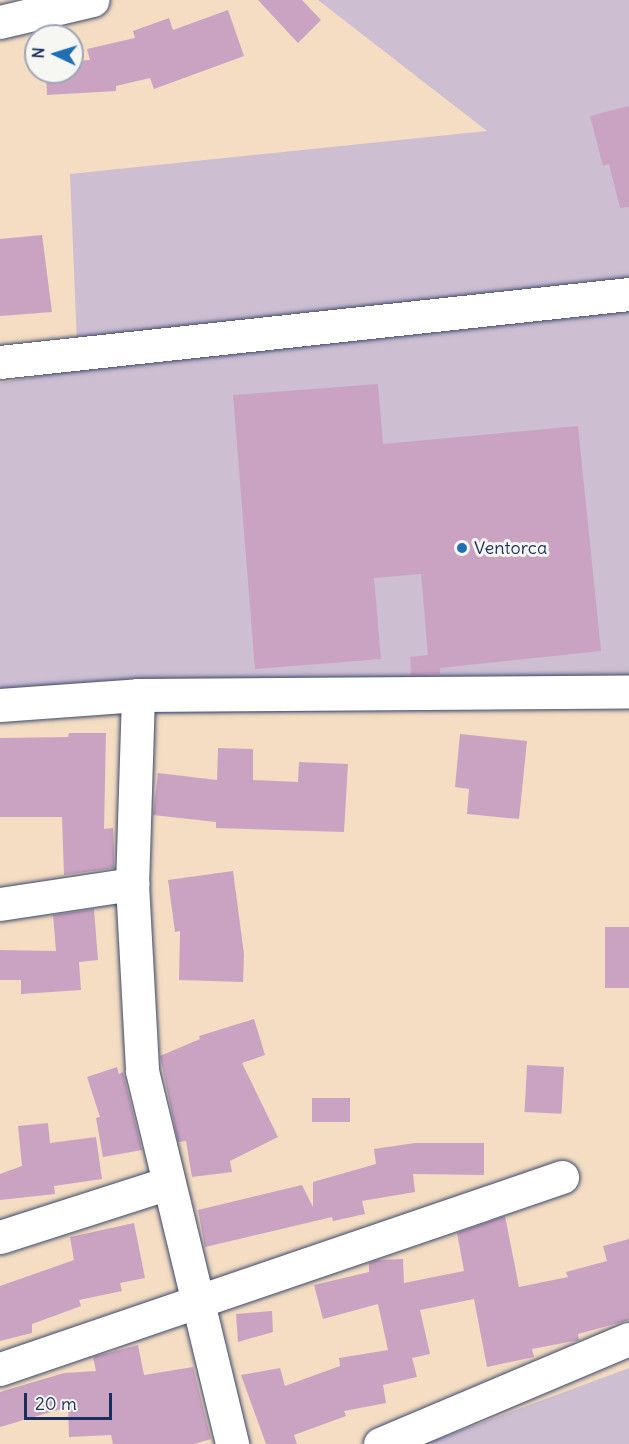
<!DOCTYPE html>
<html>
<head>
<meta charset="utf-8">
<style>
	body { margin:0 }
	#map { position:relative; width:629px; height:1444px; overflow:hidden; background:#f4ddc2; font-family:Delius,sans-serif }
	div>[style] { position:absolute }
	.industrial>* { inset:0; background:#cdbed2 }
	.building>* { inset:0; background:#cba3c2; transform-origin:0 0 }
	.roads { filter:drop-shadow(0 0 2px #3c496d) drop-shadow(0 0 2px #3c496d) }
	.street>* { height:33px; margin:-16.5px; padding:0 16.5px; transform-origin:16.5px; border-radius:16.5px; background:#fff }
	.dots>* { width:16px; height:16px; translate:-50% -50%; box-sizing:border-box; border:3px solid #f6f6f2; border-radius:50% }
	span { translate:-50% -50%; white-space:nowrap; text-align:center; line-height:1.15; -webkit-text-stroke:6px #f6f6f2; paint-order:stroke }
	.poi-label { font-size:18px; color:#1b2f5e }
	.left { translate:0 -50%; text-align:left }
	.north { position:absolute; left:24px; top:24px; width:60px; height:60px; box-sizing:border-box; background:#f6f6f2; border:2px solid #9ea6b7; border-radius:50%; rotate:274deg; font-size:16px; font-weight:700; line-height:24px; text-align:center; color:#1b2f5e }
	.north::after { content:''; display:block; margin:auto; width:21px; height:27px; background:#1f6fb2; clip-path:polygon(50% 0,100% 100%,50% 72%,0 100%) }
	.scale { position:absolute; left:24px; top:1393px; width:88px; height:27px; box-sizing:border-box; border:3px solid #1b2f5e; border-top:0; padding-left:8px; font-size:18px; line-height:21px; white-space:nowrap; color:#1b2f5e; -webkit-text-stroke:4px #f6f6f2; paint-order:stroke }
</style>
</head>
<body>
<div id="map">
	<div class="industrial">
		<div style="clip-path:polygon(318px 0,629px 0,629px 708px,0 716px,0 383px,78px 369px,70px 174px,487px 131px)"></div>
		<div style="clip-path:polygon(629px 1368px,629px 1444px,425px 1444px)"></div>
	</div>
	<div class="building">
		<div style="clip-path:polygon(258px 0,302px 0,321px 20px,298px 43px)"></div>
		<div style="clip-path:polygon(228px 10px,244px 56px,154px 89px,150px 78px,116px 86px,116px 91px,47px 95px,46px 72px,72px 72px,72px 61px,90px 60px,87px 49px,135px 38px,133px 31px,169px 18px,173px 30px)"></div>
		<div style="clip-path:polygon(629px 106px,629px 207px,620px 208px,609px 164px,603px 166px,590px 116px)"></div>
		<div style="clip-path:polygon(42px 235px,52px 312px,0 316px,0 239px)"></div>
		<div style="clip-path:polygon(378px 384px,383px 444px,578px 426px,601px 651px,440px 668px,440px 674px,411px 675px,410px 657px,428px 655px,421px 574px,374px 578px,381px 659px,255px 669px,233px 395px)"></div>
		<div style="clip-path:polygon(69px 733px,106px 733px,104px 829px,113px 828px,114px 847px,114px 868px,64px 875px,62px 817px,0 817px,0 738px,68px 737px)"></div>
		<div style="clip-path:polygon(460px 734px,527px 741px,519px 819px,467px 814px,469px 789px,455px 787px)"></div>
		<div style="clip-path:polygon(218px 748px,253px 749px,253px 780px,298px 782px,299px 762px,348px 764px,344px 832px,216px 828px,216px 822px,153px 815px,158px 773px,217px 780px)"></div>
		<div style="clip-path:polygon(233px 871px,244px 954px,243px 982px,179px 980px,180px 931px,175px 932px,168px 880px)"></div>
		<div style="clip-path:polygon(94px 909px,98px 960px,79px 962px,81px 990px,21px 994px,21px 980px,0 980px,0 950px,56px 951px,53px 915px)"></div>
		<div style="left:605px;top:927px;width:24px;height:61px"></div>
		<div style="clip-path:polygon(254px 1019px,265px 1055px,242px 1063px,278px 1137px,230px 1161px,232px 1172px,192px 1177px,186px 1141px,178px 1142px,160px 1056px,200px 1039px,199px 1036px)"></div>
		<div style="left:527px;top:1065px;width:37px;height:47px;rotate:3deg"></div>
		<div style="clip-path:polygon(117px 1067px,119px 1074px,123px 1072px,142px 1150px,103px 1157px,96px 1118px,100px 1117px,87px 1077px)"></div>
		<div style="left:312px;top:1098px;width:38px;height:24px"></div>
		<div style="clip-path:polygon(48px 1123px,50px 1143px,96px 1137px,102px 1179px,54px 1186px,55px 1194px,0 1200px,0 1174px,22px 1166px,18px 1126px)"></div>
		<div style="clip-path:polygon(415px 1143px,484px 1143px,484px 1175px,413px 1174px,415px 1192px,362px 1201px,365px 1214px,333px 1221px,332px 1217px,205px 1247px,198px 1210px,302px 1185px,313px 1207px,313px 1182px,376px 1164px,374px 1149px)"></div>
		<div style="clip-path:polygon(505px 1216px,519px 1287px,568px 1277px,566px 1272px,607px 1261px,603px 1246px,629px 1239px,629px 1320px,578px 1334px,579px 1340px,532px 1349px,534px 1357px,487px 1367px,474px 1299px,420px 1310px,430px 1354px,412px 1358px,417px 1377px,383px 1385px,386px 1403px,344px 1411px,346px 1416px,294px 1435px,297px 1444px,266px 1444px,241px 1375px,280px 1368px,285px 1386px,340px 1366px,339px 1358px,388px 1350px,378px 1304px,323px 1319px,314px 1285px,369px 1272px,369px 1263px,377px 1260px,403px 1259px,404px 1283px,464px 1271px,457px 1233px)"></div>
		<div style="clip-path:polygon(134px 1223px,145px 1278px,120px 1283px,122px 1291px,79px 1300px,81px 1306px,32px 1324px,32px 1333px,0 1341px,0 1286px,74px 1260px,70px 1237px)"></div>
		<div style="clip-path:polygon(272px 1311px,273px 1332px,238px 1342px,236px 1314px)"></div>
		<div style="clip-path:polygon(138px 1345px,144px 1375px,193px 1367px,211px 1439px,194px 1444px,113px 1444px,111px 1435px,69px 1437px,68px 1407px,0 1427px,0 1392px,64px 1373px,96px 1371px,93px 1357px)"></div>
	</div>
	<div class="roads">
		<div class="street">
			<div style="left:0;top:22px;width:95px;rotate:-13.4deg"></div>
			<div style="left:0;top:362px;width:633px;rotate:-6.17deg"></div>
			<div style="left:138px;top:695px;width:189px;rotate:91.8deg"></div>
			<div style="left:132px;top:884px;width:187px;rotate:86.9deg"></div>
			<div style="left:142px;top:1071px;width:384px;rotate:76.4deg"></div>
			<div style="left:0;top:705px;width:138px;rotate:-4.1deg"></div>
			<div style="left:138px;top:695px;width:491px;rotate:-0.4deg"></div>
			<div style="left:0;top:904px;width:134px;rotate:-8.6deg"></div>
			<div style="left:0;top:1237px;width:176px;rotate:-17.8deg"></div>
			<div style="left:0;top:1369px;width:594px;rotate:-18.86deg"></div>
			<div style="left:380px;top:1444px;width:270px;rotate:-22.9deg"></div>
		</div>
	</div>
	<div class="dots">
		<div style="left:462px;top:548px;background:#1f6fb2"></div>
	</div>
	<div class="poi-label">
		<span class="left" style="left:474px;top:548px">Ventorca</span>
	</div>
	<div class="north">N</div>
	<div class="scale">20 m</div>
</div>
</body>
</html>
